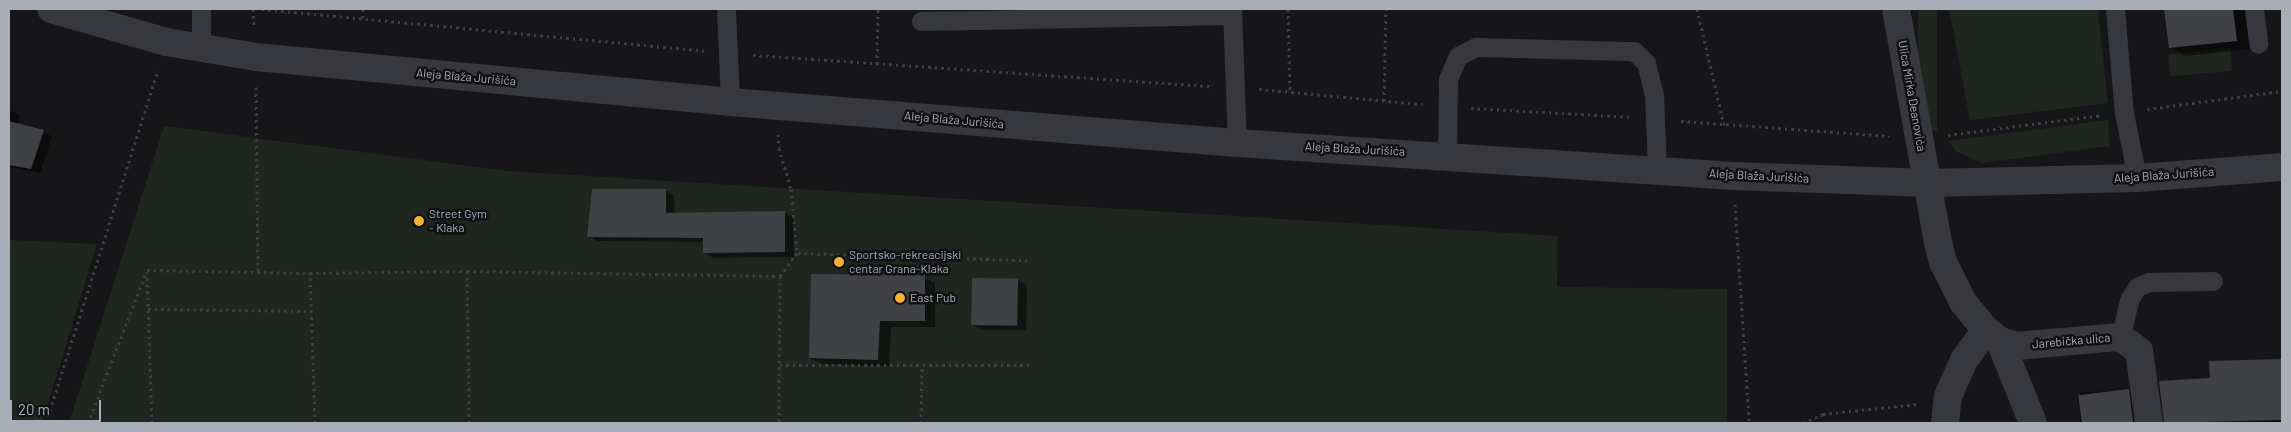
<!DOCTYPE html>
<html>
<head>
<meta charset="utf-8">
<style>
	body { margin:0 }
	#map { position:relative; width:2291px; height:432px; overflow:hidden; background:#161618; font-family:Barlow,sans-serif }
	div>[style] { position:absolute }
	.green>* { inset:0; background:#1e261f; transform-origin:0 0 }
	.shadow>* { inset:0; background:#0007 }
	.building>* { inset:0; background:#404145; transform-origin:0 0 }
	.path>* { height:3px; margin-top:-1.5px; transform-origin:0; background:repeating-linear-gradient(90deg,#3d3f44 0 2.5px,transparent 0 6.5px) }
	.lane>* { height:19px; margin:-9.5px; padding:0 9.5px; transform-origin:9.5px; border-radius:9.5px; background:#37383d }
	.street>* { height:28px; margin:-14px; padding:0 14px; transform-origin:14px; border-radius:14px; background:#37383d }
	.dots>* { width:14px; height:14px; translate:-50% -50%; box-sizing:border-box; border:2px solid #111113; border-radius:50% }
	span { translate:-50% -50%; white-space:nowrap; text-align:center; line-height:1.15; -webkit-text-stroke:5px #111113; paint-order:stroke }
	.street-label { font-size:12px; color:#a8adb8 }
	.poi-label { font-size:12px; color:#a8adb8 }
	.left { translate:0 -50%; text-align:left }
	.frame { position:absolute; inset:0; border:10px solid #a8adb8; pointer-events:none }
	.scale { position:absolute; left:10px; top:400px; width:91px; height:22px; box-sizing:border-box; border:2px solid #a8adb8; border-top:0; padding-left:6px; font-size:15px; line-height:18px; white-space:nowrap; color:#a8adb8; -webkit-text-stroke:4px #111113; paint-order:stroke }
</style>
</head>
<body>
<div id="map">
	<div class="green">
		<div style="left:1918px;top:9px;width:19px;height:122px"></div>
		<div style="clip-path:polygon(1949px 9px,2098px 9px,2108px 103px,1970px 120px)"></div>
		<div style="left:2230px;top:49px;width:22px;height:62px;rotate:85deg"></div>
		<div style="clip-path:polygon(2108px 120px,2110px 146px,1982px 163px,1957px 152px,1948px 141px)"></div>
		<div style="clip-path:polygon(164px 126px,507px 171px,1558px 236px,1557px 287px,1727px 289px,1727px 423px,69px 423px)"></div>
		<div style="clip-path:polygon(9px 240px,97px 244px,42px 423px,9px 423px)"></div>
	</div>
	<div class="shadow">
		<div style="clip-path:polygon(2166px 9px,2247px 9px,2251px 49px,2185px 56px,2170px 47px)"></div>
		<div style="clip-path:polygon(9px 110px,19px 115px,19px 125px,52px 136px,40px 173px,9px 167px)"></div>
		<div style="clip-path:polygon(665px 190px,674px 195px,675px 214px,784px 212px,793px 217px,794px 257px,713px 258px,705px 253px,704px 242px,597px 241px,588px 236px)"></div>
		<div style="clip-path:polygon(924px 277px,935px 283px,935px 327px,891px 327px,889px 366px,822px 364px,810px 358px)"></div>
		<div style="clip-path:polygon(973px 279px,1018px 280px,1027px 285px,1026px 330px,982px 330px,973px 325px)"></div>
		<div style="clip-path:polygon(2282px 361px,2282px 423px,2164px 423px,2160px 382px,2212px 379px,2210px 362px)"></div>
		<div style="clip-path:polygon(2128px 391px,2137px 396px,2142px 423px,2080px 423px,2080px 392px)"></div>
	</div>
	<div class="building">
		<div style="clip-path:polygon(2164px 9px,2233px 9px,2237px 41px,2169px 48px)"></div>
		<div style="clip-path:polygon(9px 121px,44px 130px,31px 169px,9px 165px)"></div>
		<div style="clip-path:polygon(592px 189px,666px 189px,666px 213px,785px 211px,785px 252px,703px 253px,703px 238px,587px 237px)"></div>
		<div style="clip-path:polygon(811px 274px,925px 275px,925px 321px,880px 321px,878px 360px,809px 358px)"></div>
		<div style="left:972px;top:278px;width:46px;height:47px;rotate:1deg"></div>
		<div style="clip-path:polygon(2282px 359px,2282px 420px,2164px 423px,2159px 381px,2210px 378px,2209px 361px)"></div>
		<div style="left:2129px;top:389px;width:34px;height:51px;rotate:83deg"></div>
	</div>
	<div class="path">
		<div style="left:253px;top:9px;width:19px;rotate:87deg"></div>
		<div style="left:262px;top:9px;width:444px;rotate:5.4deg"></div>
		<div style="left:363px;top:9px;width:9px;rotate:90deg"></div>
		<div style="left:1288px;top:9px;width:83px;rotate:88.6deg"></div>
		<div style="left:1697px;top:9px;width:119px;rotate:76.9deg"></div>
		<div style="left:753px;top:55px;width:459px;rotate:3.9deg"></div>
		<div style="left:877px;top:64px;width:55px;rotate:-89deg"></div>
		<div style="left:256px;top:87px;width:184px;rotate:89.4deg"></div>
		<div style="left:1259px;top:89px;width:164px;rotate:5.3deg"></div>
		<div style="left:1384px;top:101px;width:92px;rotate:-88.8deg"></div>
		<div style="left:1471px;top:108px;width:159px;rotate:3.2deg"></div>
		<div style="left:2147px;top:109px;width:136px;rotate:-7.6deg"></div>
		<div style="left:1681px;top:121px;width:209px;rotate:4.1deg"></div>
		<div style="left:778px;top:134px;width:14px;rotate:86deg"></div>
		<div style="left:779px;top:148px;width:43px;rotate:73.7deg"></div>
		<div style="left:791px;top:189px;width:64px;rotate:84.6deg"></div>
		<div style="left:797px;top:253px;width:29px;rotate:126deg"></div>
		<div style="left:780px;top:276px;width:147px;rotate:90.4deg"></div>
		<div style="left:1948px;top:135px;width:154px;rotate:-7.4deg"></div>
		<div style="left:1735px;top:204px;width:219px;rotate:86.3deg"></div>
		<div style="left:798px;top:253px;width:229px;rotate:1.8deg"></div>
		<div style="left:467px;top:271px;width:152px;rotate:89.2deg"></div>
		<div style="left:148px;top:309px;width:164px;rotate:0.7deg"></div>
		<div style="left:780px;top:365px;width:250px"></div>
		<div style="left:46px;top:423px;width:371px;rotate:-72.4deg"></div>
		<div style="left:88px;top:423px;width:161px;rotate:-68.9deg"></div>
		<div style="left:152px;top:423px;width:153px;rotate:-91.9deg"></div>
		<div style="left:147px;top:270px;width:163px;rotate:1.1deg"></div>
		<div style="left:315px;top:423px;width:150px;rotate:-91.9deg"></div>
		<div style="left:310px;top:273px;width:157px;rotate:-0.7deg"></div>
		<div style="left:467px;top:271px;width:313px;rotate:0.9deg"></div>
		<div style="left:921px;top:423px;width:58px;rotate:-89deg"></div>
		<div style="left:1803px;top:423px;width:22px;rotate:-24deg"></div>
		<div style="left:1823px;top:414px;width:95px;rotate:-6.1deg"></div>
	</div>
	<div class="lane">
		<div style="left:201px;top:9px;width:41px;rotate:90deg"></div>
		<div style="left:726px;top:9px;width:93px;rotate:87.5deg"></div>
		<div style="left:1232px;top:9px;width:134px;rotate:87.9deg"></div>
		<div style="left:2115px;top:9px;width:104px;rotate:85.1deg"></div>
		<div style="left:2124px;top:113px;width:66px;rotate:78.7deg"></div>
		<div style="left:2254px;top:9px;width:35px;rotate:83deg"></div>
		<div style="left:921px;top:21px;width:311px;rotate:-1.1deg"></div>
		<div style="left:1447px;top:155px;width:76px;rotate:-89.2deg"></div>
		<div style="left:1448px;top:79px;width:25px;rotate:-67deg"></div>
		<div style="left:1458px;top:56px;width:20px;rotate:-27deg"></div>
		<div style="left:1476px;top:47px;width:158px;rotate:1.5deg"></div>
		<div style="left:1634px;top:51px;width:17px;rotate:45deg"></div>
		<div style="left:1646px;top:63px;width:32px;rotate:76deg"></div>
		<div style="left:1654px;top:94px;width:76px;rotate:87.7deg"></div>
		<div style="left:2118px;top:337px;width:7px;rotate:-56deg"></div>
		<div style="left:2122px;top:331px;width:32px;rotate:-77deg"></div>
		<div style="left:2129px;top:300px;width:15px;rotate:-58deg"></div>
		<div style="left:2137px;top:287px;width:13px;rotate:-23deg"></div>
		<div style="left:2149px;top:282px;width:64px;rotate:-0.9deg"></div>
	</div>
	<div class="street">
		<div style="left:51px;top:9px;width:120px;rotate:16deg"></div>
		<div style="left:166px;top:42px;width:91px;rotate:9.5deg"></div>
		<div style="left:256px;top:57px;width:476px;rotate:5.4deg"></div>
		<div style="left:730px;top:102px;width:509px;rotate:4.62deg"></div>
		<div style="left:1237px;top:143px;width:498px;rotate:3.8deg"></div>
		<div style="left:1734px;top:176px;width:194px;rotate:2.1deg"></div>
		<div style="left:1928px;top:183px;width:209px;rotate:-1.4deg"></div>
		<div style="left:2137px;top:178px;width:145px;rotate:-4.3deg"></div>
		<div style="left:1896px;top:9px;width:233px;rotate:79.8deg"></div>
		<div style="left:1937px;top:238px;width:25px;rotate:76deg"></div>
		<div style="left:1943px;top:262px;width:45px;rotate:63.4deg"></div>
		<div style="left:1963px;top:302px;width:36px;rotate:51deg"></div>
		<div style="left:1986px;top:330px;width:18px;rotate:38deg"></div>
		<div style="left:2000px;top:341px;width:17px;rotate:17deg"></div>
		<div style="left:2016px;top:346px;width:102px;rotate:-5deg"></div>
		<div style="left:2118px;top:337px;width:14px;rotate:30deg"></div>
		<div style="left:2130px;top:344px;width:11px;rotate:38deg"></div>
		<div style="left:2139px;top:351px;width:73px;rotate:82.1deg"></div>
		<div style="left:2000px;top:341px;width:88px;rotate:68.1deg"></div>
		<div style="left:1945px;top:423px;width:27px;rotate:-84deg"></div>
		<div style="left:1948px;top:396px;width:39px;rotate:-66deg"></div>
		<div style="left:1964px;top:360px;width:37px;rotate:-54deg"></div>
	</div>
	<div class="dots">
		<div style="left:419px;top:221px;background:#f2b134"></div>
		<div style="left:839px;top:262px;background:#f2b134"></div>
		<div style="left:900px;top:298px;background:#f2b134"></div>
	</div>
	<div class="street-label">
		<span style="left:466px;top:77px;rotate:5deg">Aleja Blaža Jurišića</span>
		<span style="left:1912px;top:96px;rotate:80deg">Ulica Mirka Deanovića</span>
		<span style="left:954px;top:120px;rotate:5deg">Aleja Blaža Jurišića</span>
		<span style="left:1355px;top:149px;rotate:3deg">Aleja Blaža Jurišića</span>
		<span style="left:2164px;top:175px;rotate:-4deg">Aleja Blaža Jurišića</span>
		<span style="left:1759px;top:176px;rotate:3deg">Aleja Blaža Jurišića</span>
		<span style="left:2071px;top:341px;rotate:-5deg">Jarebička ulica</span>
	</div>
	<div class="poi-label">
		<span class="left" style="left:429px;top:221px">Street Gym<br>- Klaka</span>
		<span class="left" style="left:849px;top:262px">Sportsko-rekreacijski<br>centar Grana-Klaka</span>
		<span class="left" style="left:910px;top:298px">East Pub</span>
	</div>
	<div class="frame"></div>
	<div class="scale">20 m</div>
</div>
</body>
</html>
